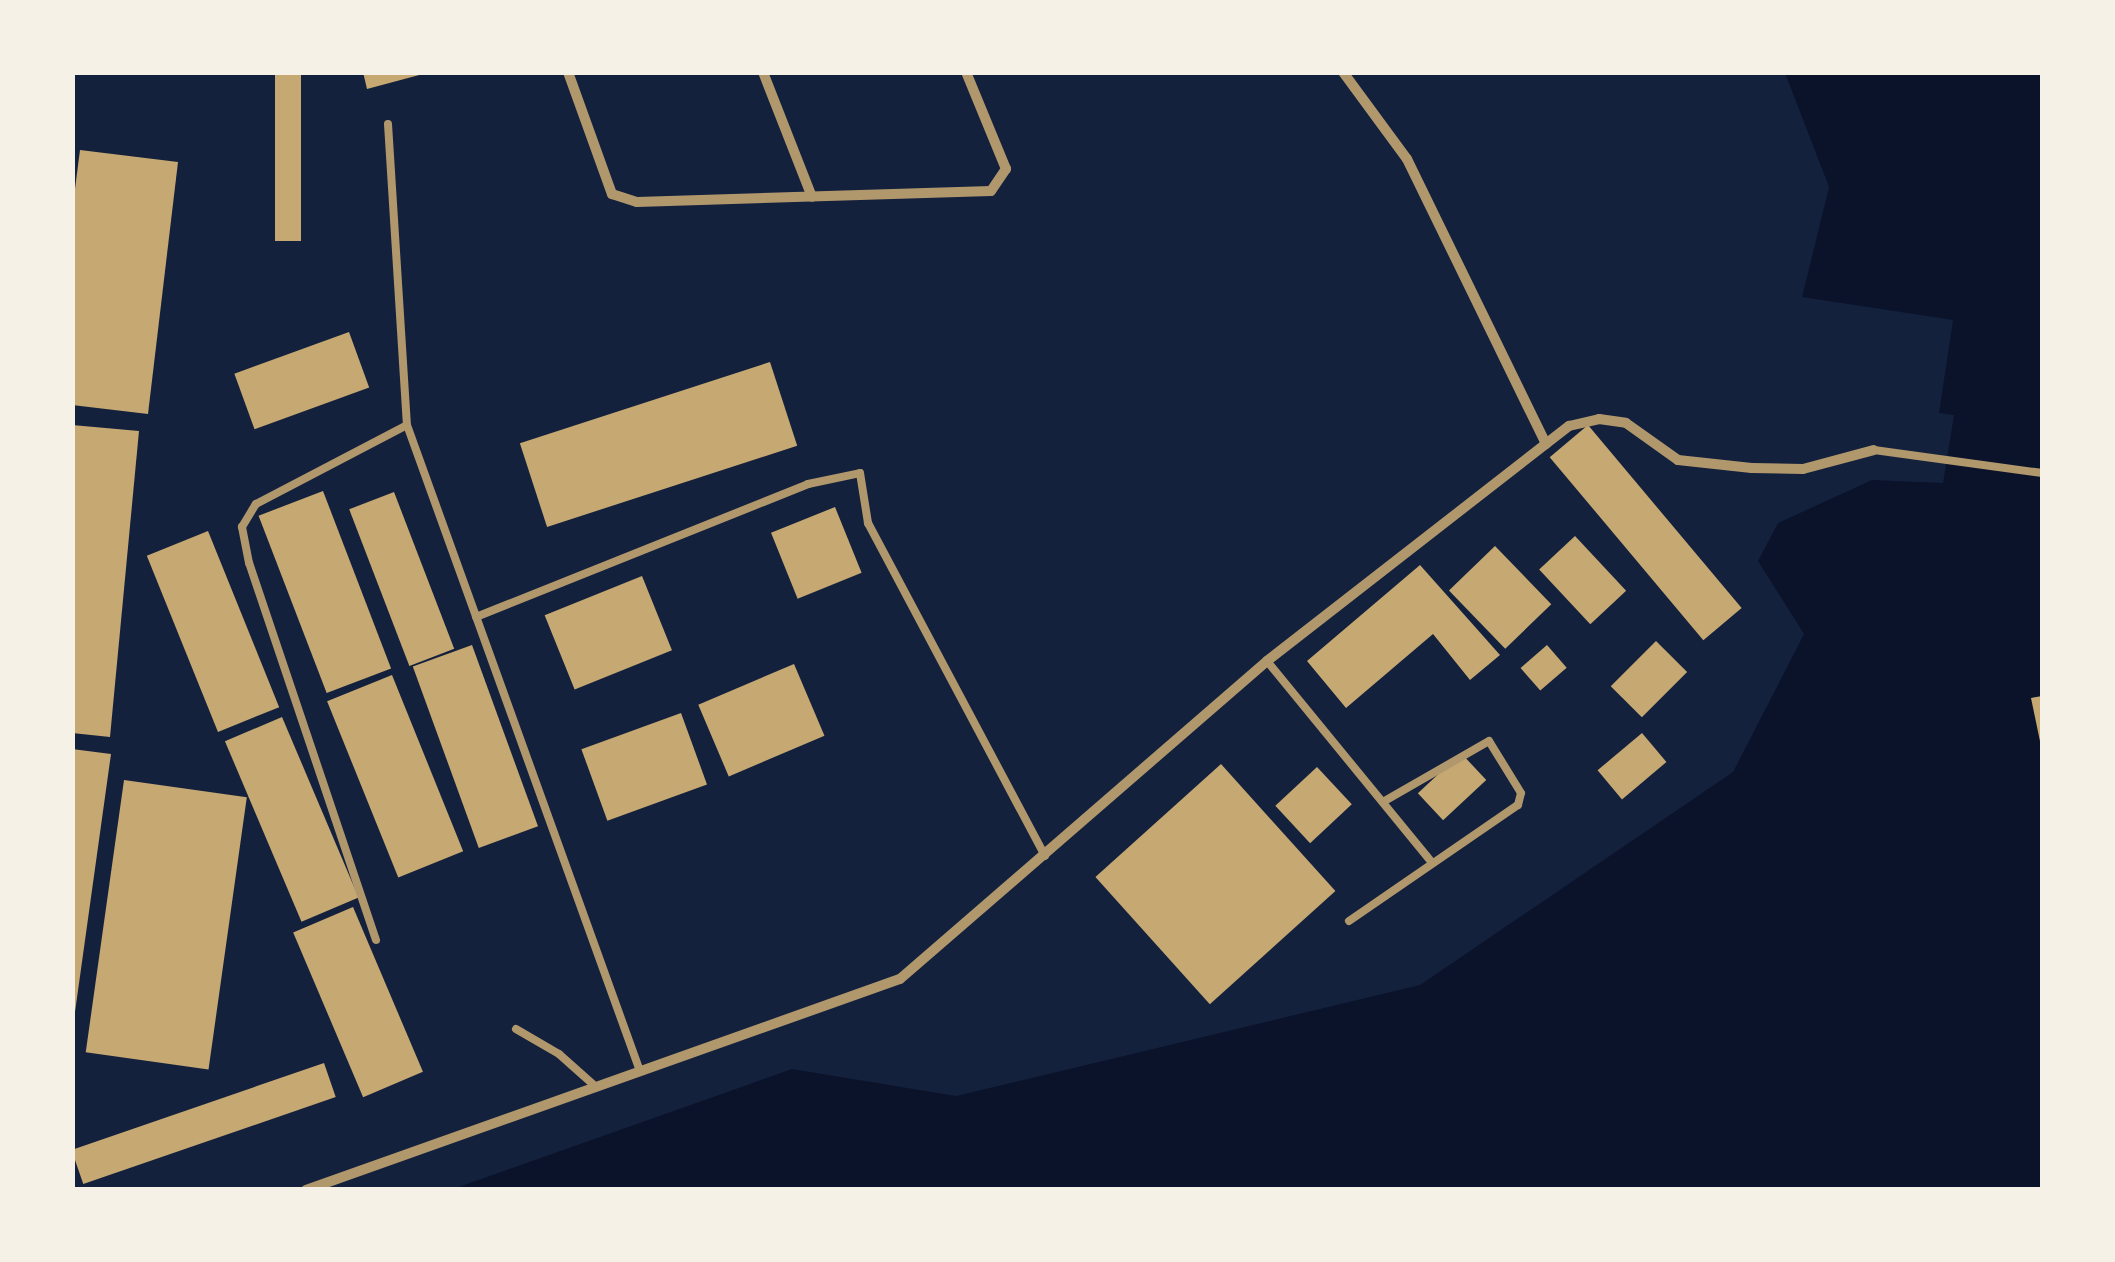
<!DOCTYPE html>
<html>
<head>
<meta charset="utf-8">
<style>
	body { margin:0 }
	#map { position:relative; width:2115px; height:1262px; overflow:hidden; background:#14213d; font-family:"PT Sans Narrow",sans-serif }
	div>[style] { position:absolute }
	.water>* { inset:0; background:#0b132b }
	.building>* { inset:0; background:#c6a872; transform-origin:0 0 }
	.service>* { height:8px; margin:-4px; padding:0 4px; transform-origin:4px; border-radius:4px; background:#b1986c }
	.minor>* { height:10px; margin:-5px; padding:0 5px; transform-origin:5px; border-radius:5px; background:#b1986c }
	span { translate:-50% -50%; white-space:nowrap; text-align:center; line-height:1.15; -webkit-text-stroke:10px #f6f1e7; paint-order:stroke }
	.frame { position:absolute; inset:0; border:75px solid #f6f1e7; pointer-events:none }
</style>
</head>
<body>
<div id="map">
	<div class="water">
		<div style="clip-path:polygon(1785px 73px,2042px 73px,2042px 1189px,450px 1190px,792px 1069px,956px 1096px,1420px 985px,1733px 772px,1804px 634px,1758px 561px,1778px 523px,1872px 480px,1943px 483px,1954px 415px,1939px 413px,1953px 320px,1802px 297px,1829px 187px)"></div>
	</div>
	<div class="building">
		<div style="left:275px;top:72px;width:26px;height:169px"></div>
		<div style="clip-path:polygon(363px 72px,423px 72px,423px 74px,367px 89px)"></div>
		<div style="clip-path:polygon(80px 150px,178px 162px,148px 414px,72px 405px,72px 212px)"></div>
		<div style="left:349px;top:332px;width:59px;height:122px;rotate:70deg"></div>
		<div style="left:770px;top:362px;width:88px;height:263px;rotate:72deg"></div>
		<div style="clip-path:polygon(72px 425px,139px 431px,110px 737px,72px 733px)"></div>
		<div style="left:1588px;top:425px;width:239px;height:50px;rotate:50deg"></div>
		<div style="left:323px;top:491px;width:190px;height:69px;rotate:69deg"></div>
		<div style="left:394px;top:492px;width:168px;height:48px;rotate:69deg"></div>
		<div style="left:835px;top:507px;width:71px;height:69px;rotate:68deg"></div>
		<div style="left:208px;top:531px;width:190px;height:66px;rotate:68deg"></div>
		<div style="left:1575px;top:536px;width:75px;height:49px;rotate:47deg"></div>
		<div style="left:1495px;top:546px;width:81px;height:64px;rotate:46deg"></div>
		<div style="clip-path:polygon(1420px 565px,1500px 655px,1470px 680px,1433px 634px,1346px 708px,1307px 661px)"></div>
		<div style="left:642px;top:576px;width:80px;height:105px;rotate:68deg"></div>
		<div style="left:1656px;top:641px;width:44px;height:64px;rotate:45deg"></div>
		<div style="left:472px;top:645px;width:193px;height:63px;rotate:70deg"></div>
		<div style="left:1547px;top:645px;width:30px;height:35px;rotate:49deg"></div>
		<div style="left:794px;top:664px;width:78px;height:104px;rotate:67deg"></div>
		<div style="left:392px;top:675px;width:190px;height:70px;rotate:68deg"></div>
		<div style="clip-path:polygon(2042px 696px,2042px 746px,2041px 746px,2031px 698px)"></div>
		<div style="left:681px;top:713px;width:76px;height:106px;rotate:70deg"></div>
		<div style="left:282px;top:717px;width:196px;height:62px;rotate:67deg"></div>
		<div style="left:1642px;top:733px;width:38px;height:58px;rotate:50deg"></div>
		<div style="clip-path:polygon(72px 749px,111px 754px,75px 1012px,72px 1012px)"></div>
		<div style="left:1461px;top:753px;width:37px;height:59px;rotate:47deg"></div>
		<div style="left:1221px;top:764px;width:171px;height:169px;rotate:48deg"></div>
		<div style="left:1317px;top:767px;width:51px;height:57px;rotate:47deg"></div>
		<div style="left:124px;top:780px;width:124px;height:275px;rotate:8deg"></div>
		<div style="left:353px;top:907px;width:179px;height:65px;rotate:67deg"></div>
		<div style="left:324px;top:1063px;width:36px;height:267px;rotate:71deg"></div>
	</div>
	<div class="service">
		<div style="left:388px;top:124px;width:302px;rotate:86.4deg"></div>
		<div style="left:407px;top:425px;width:687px;rotate:70.17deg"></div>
		<div style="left:1874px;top:450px;width:170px;rotate:7.8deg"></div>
		<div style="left:476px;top:617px;width:358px;rotate:-21.8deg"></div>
		<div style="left:808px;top:484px;width:53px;rotate:-11.9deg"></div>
		<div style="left:860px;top:473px;width:51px;rotate:80.9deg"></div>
		<div style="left:868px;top:523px;width:377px;rotate:62deg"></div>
		<div style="left:1267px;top:661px;width:257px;rotate:50.7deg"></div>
		<div style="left:1349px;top:921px;width:205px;rotate:-34.5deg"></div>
		<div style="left:1518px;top:805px;width:12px;rotate:-76deg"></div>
		<div style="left:1521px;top:793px;width:61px;rotate:-121.6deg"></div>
		<div style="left:1489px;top:741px;width:122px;rotate:150.1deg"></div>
		<div style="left:376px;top:940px;width:398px;rotate:-108.6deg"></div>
		<div style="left:249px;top:563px;width:37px;rotate:-101deg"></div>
		<div style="left:242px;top:527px;width:27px;rotate:-59deg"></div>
		<div style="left:256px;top:504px;width:170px;rotate:-27.6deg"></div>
		<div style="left:516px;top:1029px;width:50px;rotate:30.2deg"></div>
		<div style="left:559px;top:1054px;width:50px;rotate:41.7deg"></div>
	</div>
	<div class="minor">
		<div style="left:568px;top:72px;width:130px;rotate:70.2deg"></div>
		<div style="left:612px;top:194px;width:26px;rotate:18deg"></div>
		<div style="left:637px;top:202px;width:354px;rotate:-1.8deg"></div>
		<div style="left:991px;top:191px;width:27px;rotate:-56deg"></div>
		<div style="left:1006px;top:169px;width:105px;rotate:-112.4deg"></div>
		<div style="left:763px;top:72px;width:134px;rotate:68.6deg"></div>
		<div style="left:1343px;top:72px;width:108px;rotate:53.7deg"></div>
		<div style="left:1407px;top:159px;width:317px;rotate:64deg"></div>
		<div style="left:306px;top:1190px;width:630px;rotate:-19.56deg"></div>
		<div style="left:900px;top:979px;width:486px;rotate:-40.9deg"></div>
		<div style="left:1267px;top:661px;width:383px;rotate:-37.9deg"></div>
		<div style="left:1569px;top:426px;width:31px;rotate:-13deg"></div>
		<div style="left:1599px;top:419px;width:27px;rotate:8deg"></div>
		<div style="left:1626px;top:423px;width:64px;rotate:35.4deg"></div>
		<div style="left:1678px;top:460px;width:74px;rotate:6.2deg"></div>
		<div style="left:1752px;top:468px;width:51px;rotate:1.1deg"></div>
		<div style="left:1803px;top:469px;width:73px;rotate:-15deg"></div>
	</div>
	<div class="frame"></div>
</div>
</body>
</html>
